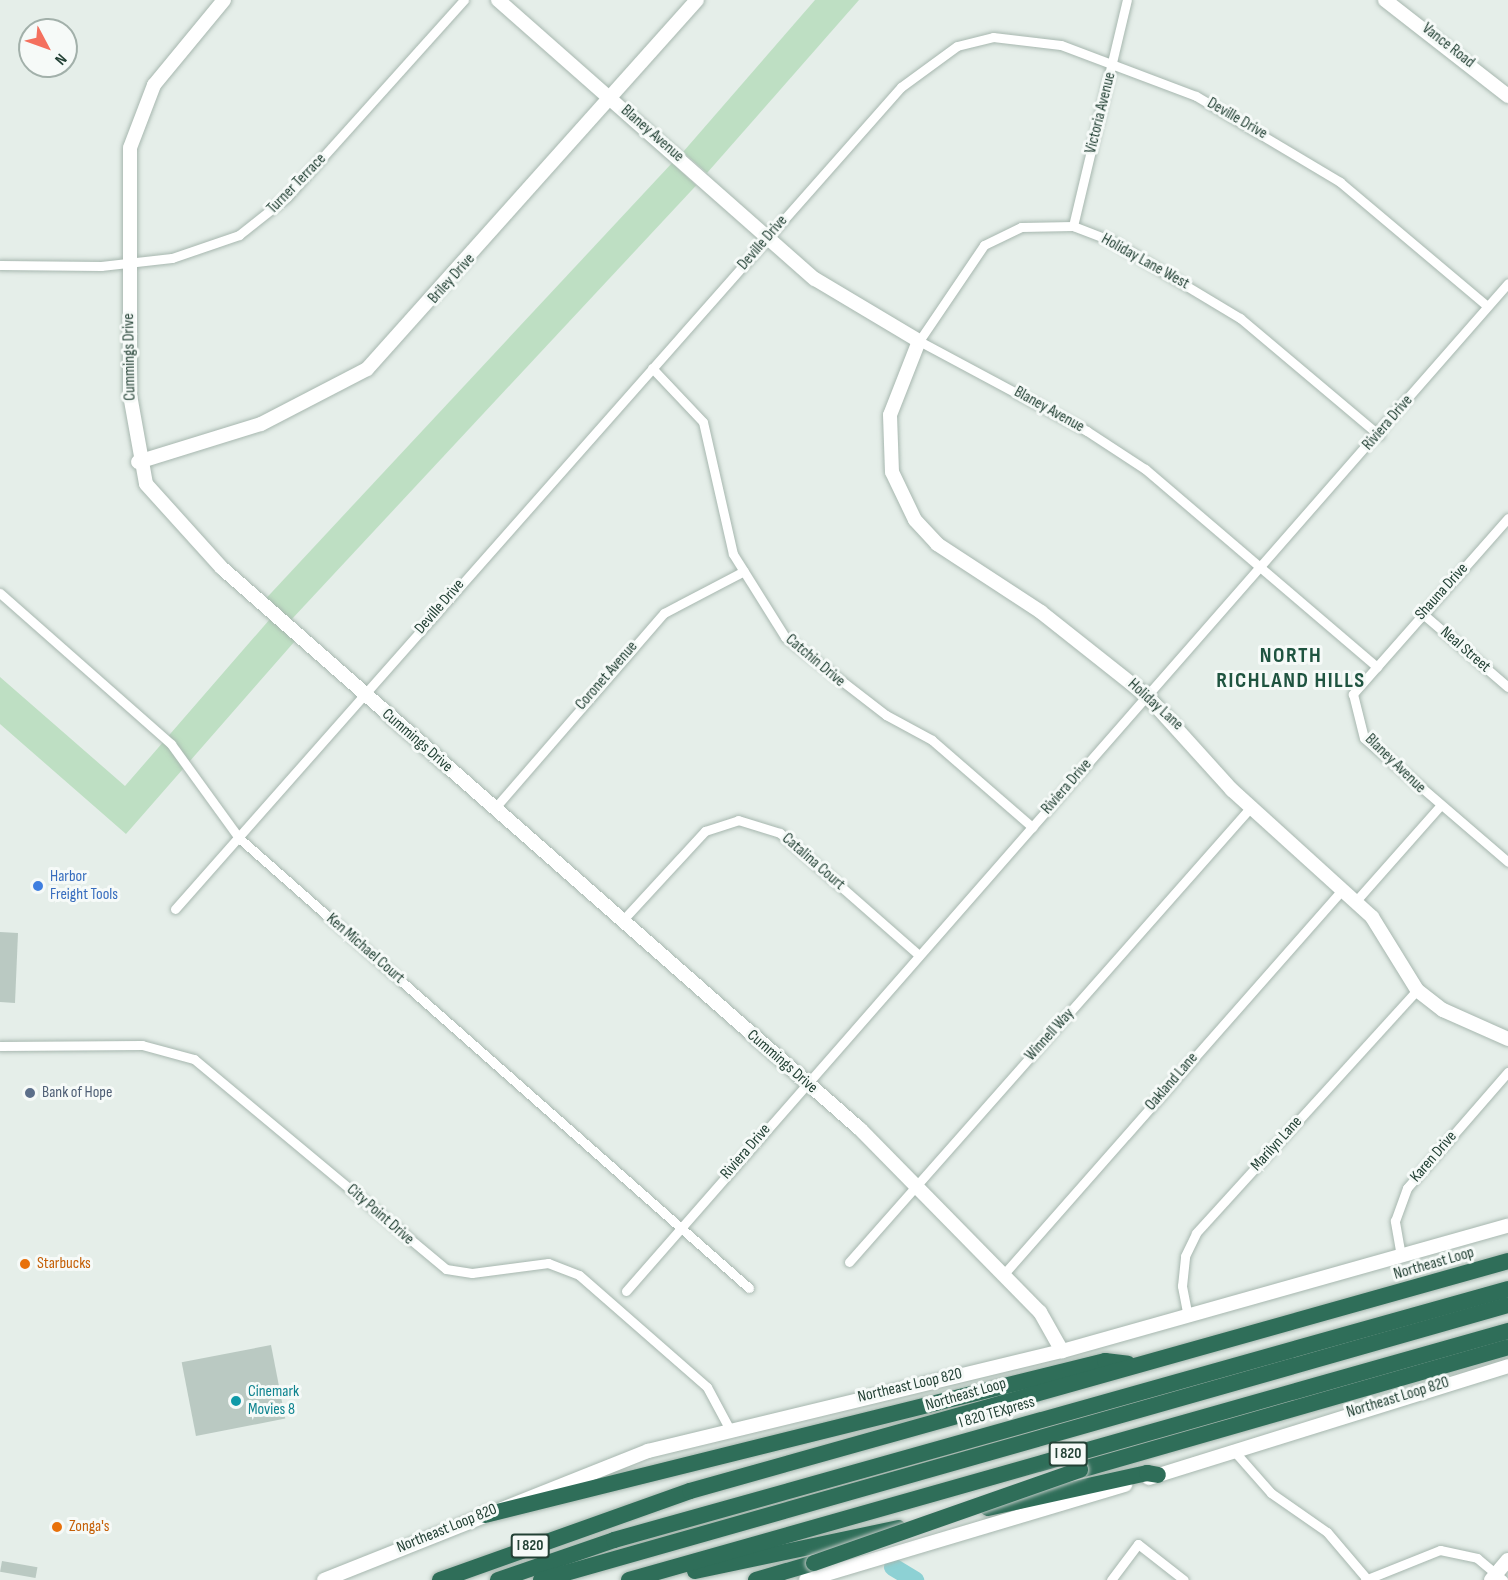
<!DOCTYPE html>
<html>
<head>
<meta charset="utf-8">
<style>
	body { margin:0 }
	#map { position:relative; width:1508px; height:1580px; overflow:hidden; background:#e5eee9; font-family:"Sofia Sans Condensed",sans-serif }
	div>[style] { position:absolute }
	.green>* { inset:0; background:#bedfc3; transform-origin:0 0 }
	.river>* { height:18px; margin:-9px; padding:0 9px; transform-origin:9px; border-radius:9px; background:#8dd1d4 }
	.building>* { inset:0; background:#bac9c2; transform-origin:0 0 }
	.roads { filter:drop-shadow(0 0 2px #a7b7af) drop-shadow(0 0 2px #a7b7af) }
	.street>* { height:9px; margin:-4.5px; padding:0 4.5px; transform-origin:4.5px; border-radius:4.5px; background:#fff }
	.secondary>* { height:14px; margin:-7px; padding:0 7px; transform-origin:7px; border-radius:7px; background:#fff }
	.highway>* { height:16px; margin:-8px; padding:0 8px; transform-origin:8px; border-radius:8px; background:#2f6e59 }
	.bridges { filter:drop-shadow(0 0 2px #c1cac6) drop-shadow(0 0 2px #c1cac6) }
	.highway-bridge>* { height:16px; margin:-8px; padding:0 8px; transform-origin:8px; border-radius:8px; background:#2f6e59 }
	.dots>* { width:16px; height:16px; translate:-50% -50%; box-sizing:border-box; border:3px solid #f6faf8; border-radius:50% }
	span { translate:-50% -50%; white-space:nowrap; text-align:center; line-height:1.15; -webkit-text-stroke:6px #f6faf8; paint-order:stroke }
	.shield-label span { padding:2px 4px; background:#f6faf8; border:2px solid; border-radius:4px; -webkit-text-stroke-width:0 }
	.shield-label { font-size:15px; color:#234135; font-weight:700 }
	.street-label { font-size:16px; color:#234135 }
	.shop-label { font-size:16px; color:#366cbe }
	.left { translate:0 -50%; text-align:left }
	.service-label { font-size:16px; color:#4e5e75 }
	.food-label { font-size:16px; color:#c56008 }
	.culture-label { font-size:16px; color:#0d838f }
	.district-label { font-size:22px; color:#1f5440; font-weight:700; letter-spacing:1.5px }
	.north { position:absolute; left:18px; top:18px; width:60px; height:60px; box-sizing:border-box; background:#f6faf8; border:2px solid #a2b0aa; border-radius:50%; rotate:131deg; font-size:16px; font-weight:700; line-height:24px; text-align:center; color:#234135 }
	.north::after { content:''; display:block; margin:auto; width:21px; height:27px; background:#f4705e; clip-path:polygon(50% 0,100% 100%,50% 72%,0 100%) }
</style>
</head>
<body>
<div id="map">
	<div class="green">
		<div style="clip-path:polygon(815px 0,859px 0,707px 173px,683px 152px)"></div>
		<div style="left:672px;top:163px;width:33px;height:595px;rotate:43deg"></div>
		<div style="clip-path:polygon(270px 619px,295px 641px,126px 834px,0 724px,0 677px,125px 786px)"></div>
	</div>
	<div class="river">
		<div style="left:893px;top:1567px;width:26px;rotate:31deg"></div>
	</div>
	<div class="building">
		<div style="clip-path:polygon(0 932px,18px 933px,15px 1003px,0 1002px)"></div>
		<div style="left:271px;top:1345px;width:75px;height:91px;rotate:79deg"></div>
		<div style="left:2px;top:1561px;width:36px;height:11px;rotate:10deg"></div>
	</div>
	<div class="roads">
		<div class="street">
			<div style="left:1073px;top:226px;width:232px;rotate:-76.6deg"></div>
			<div style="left:0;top:265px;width:101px;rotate:0.6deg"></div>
			<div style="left:101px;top:266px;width:71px;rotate:-6.4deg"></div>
			<div style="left:172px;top:258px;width:71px;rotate:-18.9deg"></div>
			<div style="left:239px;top:235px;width:61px;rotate:-38.4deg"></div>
			<div style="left:287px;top:197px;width:265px;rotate:-48.1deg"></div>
			<div style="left:652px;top:368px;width:74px;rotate:46.6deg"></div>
			<div style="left:703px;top:422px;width:135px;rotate:77.2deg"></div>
			<div style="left:733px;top:554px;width:98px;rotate:57.9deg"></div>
			<div style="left:785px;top:637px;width:128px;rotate:37.7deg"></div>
			<div style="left:886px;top:715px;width:52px;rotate:28.5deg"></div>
			<div style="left:932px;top:740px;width:133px;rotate:41deg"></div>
			<div style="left:1508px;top:518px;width:235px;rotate:131.4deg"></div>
			<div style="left:1353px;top:694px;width:45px;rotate:76deg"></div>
			<div style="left:1364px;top:738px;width:190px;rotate:40.7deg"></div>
			<div style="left:0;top:593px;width:228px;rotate:41.4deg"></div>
			<div style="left:171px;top:744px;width:116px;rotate:54.1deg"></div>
			<div style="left:239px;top:838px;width:680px;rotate:41.42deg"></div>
			<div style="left:1423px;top:614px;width:112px;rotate:40.7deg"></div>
			<div style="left:1377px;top:667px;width:305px;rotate:-139.5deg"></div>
			<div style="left:1145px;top:469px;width:69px;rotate:-146.8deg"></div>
			<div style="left:1087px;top:431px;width:191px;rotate:-151.8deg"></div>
			<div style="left:919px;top:341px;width:116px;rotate:-55.9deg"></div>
			<div style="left:984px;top:245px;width:41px;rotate:-25.9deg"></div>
			<div style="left:1021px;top:227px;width:52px;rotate:-1.1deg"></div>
			<div style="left:1073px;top:226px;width:40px;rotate:21deg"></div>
			<div style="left:1110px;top:240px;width:152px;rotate:31deg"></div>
			<div style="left:1240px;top:318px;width:182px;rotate:40.1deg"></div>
			<div style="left:494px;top:809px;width:259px;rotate:-49.1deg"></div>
			<div style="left:664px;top:613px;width:90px;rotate:-27.7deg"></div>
			<div style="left:1355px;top:902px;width:128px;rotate:-48.5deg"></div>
			<div style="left:175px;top:909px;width:1097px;rotate:-48.55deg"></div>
			<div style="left:901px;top:87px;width:69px;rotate:-36.2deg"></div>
			<div style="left:957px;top:46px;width:37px;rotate:-14deg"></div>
			<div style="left:993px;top:37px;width:68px;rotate:6.7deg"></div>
			<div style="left:1061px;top:45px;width:144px;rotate:20.7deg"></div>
			<div style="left:1196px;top:96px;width:168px;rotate:30.8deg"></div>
			<div style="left:1340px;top:182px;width:192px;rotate:40.1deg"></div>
			<div style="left:621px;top:922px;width:124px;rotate:-47.3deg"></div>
			<div style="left:705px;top:831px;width:35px;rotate:-18deg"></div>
			<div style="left:738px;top:820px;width:44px;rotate:17.2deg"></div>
			<div style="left:780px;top:833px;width:185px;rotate:41.3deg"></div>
			<div style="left:0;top:1046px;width:142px;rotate:-0.4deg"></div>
			<div style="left:142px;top:1045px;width:54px;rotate:15.1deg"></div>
			<div style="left:194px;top:1059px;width:328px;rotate:39.8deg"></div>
			<div style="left:446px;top:1269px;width:26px;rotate:9deg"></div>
			<div style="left:472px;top:1273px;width:77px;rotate:-7.5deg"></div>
			<div style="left:548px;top:1263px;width:33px;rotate:21deg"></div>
			<div style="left:579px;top:1275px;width:170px;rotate:41.2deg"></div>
			<div style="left:707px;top:1387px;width:47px;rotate:61.8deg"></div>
			<div style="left:1401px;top:1256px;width:36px;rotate:-100deg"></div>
			<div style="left:1395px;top:1221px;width:35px;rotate:-70deg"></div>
			<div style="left:1407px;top:1188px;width:154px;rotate:-49deg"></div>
			<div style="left:849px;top:1262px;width:607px;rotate:-48.54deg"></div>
			<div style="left:1003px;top:1275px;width:513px;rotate:-48.64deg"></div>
			<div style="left:626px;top:1291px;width:1339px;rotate:-48.81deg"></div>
			<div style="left:1188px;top:1317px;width:32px;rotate:-101deg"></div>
			<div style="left:1182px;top:1286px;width:30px;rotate:-84deg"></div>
			<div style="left:1185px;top:1256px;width:25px;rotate:-64deg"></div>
			<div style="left:1196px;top:1233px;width:328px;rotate:-47.7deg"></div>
			<div style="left:1234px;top:1451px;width:56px;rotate:48.6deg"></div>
			<div style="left:1271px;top:1493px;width:68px;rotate:34.9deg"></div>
			<div style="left:1327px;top:1532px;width:62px;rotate:49.6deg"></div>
			<div style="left:1111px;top:1580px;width:45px;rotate:-53.1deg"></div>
			<div style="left:1138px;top:1544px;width:58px;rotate:38deg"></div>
			<div style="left:1365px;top:1580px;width:81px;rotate:-21.8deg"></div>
			<div style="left:1440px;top:1550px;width:38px;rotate:12deg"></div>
			<div style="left:1477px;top:1558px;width:34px;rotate:40deg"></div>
		</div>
		<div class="secondary">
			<div style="left:224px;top:0;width:110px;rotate:129.5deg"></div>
			<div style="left:154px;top:85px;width:67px;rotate:110.9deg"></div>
			<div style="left:130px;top:148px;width:247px;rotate:90deg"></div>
			<div style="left:130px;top:395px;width:90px;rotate:79.8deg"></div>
			<div style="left:146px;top:484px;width:113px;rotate:47.9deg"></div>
			<div style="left:222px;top:568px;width:850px;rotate:41.33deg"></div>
			<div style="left:860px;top:1129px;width:257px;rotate:45.5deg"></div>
			<div style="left:1040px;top:1312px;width:45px;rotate:60.6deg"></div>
			<div style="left:498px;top:0;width:422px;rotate:41.4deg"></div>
			<div style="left:815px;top:279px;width:121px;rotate:30.8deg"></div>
			<div style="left:919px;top:341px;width:79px;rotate:111.4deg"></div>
			<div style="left:890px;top:415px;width:57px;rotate:88deg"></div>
			<div style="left:892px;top:472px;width:53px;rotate:64.4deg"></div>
			<div style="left:915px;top:520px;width:33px;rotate:47deg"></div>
			<div style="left:937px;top:544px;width:124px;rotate:33.2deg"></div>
			<div style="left:1041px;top:612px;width:135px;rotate:38.4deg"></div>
			<div style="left:1147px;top:696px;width:127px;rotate:47.9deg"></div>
			<div style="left:1232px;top:790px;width:189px;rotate:42.2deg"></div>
			<div style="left:1372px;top:917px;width:86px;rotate:58.3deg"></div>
			<div style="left:1417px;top:990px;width:33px;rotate:38deg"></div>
			<div style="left:1443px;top:1010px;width:71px;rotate:24deg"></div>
			<div style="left:1385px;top:0;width:156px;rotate:38deg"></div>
			<div style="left:138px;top:462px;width:129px;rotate:-17.2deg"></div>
			<div style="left:261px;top:424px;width:119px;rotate:-27.4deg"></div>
			<div style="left:367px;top:369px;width:495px;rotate:-48.2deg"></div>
			<div style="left:1149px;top:1478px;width:376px;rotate:-17.3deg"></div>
			<div style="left:324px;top:1580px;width:349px;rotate:-21.7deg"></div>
			<div style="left:648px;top:1451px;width:426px;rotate:-13.6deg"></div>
			<div style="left:1062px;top:1351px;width:463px;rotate:-15.7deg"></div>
			<div style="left:806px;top:1580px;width:333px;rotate:-16.6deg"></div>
			<div style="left:1491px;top:1580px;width:26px;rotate:-50deg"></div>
		</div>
		<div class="highway">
			<div style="left:1080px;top:1470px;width:445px;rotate:-16deg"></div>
			<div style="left:988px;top:1508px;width:163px;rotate:-12.4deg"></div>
			<div style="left:1147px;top:1473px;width:11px;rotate:10deg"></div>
			<div style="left:485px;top:1515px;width:639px;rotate:-13.95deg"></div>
			<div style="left:1105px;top:1361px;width:23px;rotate:7deg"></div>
			<div style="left:695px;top:1571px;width:208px;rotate:-11.9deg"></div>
			<div style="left:440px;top:1580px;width:265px;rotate:-19.6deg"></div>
			<div style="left:690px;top:1491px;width:850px;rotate:-15.7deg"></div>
			<div style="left:498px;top:1580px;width:123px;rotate:-19deg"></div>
			<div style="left:614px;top:1540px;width:929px;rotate:-15.68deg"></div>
			<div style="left:541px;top:1580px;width:1005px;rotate:-15.87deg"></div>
			<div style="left:629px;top:1580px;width:914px;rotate:-15.82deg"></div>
			<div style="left:756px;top:1580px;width:60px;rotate:-16.3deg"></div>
		</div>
	</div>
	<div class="bridges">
		<div class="highway-bridge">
			<div style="left:814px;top:1563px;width:282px;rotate:-19.3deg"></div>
		</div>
	</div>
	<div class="dots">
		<div style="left:38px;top:886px;background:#3f7fe0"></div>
		<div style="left:30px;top:1093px;background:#5c6f8a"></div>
		<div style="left:25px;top:1264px;background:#e8710a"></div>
		<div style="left:236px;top:1401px;background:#0f9aa8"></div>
		<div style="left:57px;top:1527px;background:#e8710a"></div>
	</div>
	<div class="shield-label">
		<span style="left:1068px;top:1454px">I 820</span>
		<span style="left:530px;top:1546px">I 820</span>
	</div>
	<div class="street-label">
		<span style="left:1448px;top:46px;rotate:38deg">Vance Road</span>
		<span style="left:1101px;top:113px;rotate:-76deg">Victoria Avenue</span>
		<span style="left:1237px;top:119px;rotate:30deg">Deville Drive</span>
		<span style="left:652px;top:134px;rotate:41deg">Blaney Avenue</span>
		<span style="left:297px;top:184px;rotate:-46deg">Turner Terrace</span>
		<span style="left:763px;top:243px;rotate:-49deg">Deville Drive</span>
		<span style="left:1145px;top:262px;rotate:29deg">Holiday Lane West</span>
		<span style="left:452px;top:279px;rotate:-48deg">Briley Drive</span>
		<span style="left:130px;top:357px;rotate:-91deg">Cummings Drive</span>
		<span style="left:1049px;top:410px;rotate:29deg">Blaney Avenue</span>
		<span style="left:1388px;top:423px;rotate:-49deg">Riviera Drive</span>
		<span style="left:1442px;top:592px;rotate:-48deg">Shauna Drive</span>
		<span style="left:440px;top:607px;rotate:-49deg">Deville Drive</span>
		<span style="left:1465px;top:650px;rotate:41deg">Neal Street</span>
		<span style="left:815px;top:661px;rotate:40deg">Catchin Drive</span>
		<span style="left:607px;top:676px;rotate:-49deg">Coronet Avenue</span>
		<span style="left:1155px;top:705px;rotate:42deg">Holiday Lane</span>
		<span style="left:417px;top:741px;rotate:41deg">Cummings Drive</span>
		<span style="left:1395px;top:764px;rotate:44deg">Blaney Avenue</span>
		<span style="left:1067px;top:787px;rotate:-49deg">Riviera Drive</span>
		<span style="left:813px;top:862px;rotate:41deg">Catalina Court</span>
		<span style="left:365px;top:949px;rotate:41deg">Ken Michael Court</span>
		<span style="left:1050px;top:1035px;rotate:-48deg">Winnell Way</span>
		<span style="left:782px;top:1062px;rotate:41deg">Cummings Drive</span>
		<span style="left:1172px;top:1082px;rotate:-49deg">Oakland Lane</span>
		<span style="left:1277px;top:1144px;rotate:-48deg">Marilyn Lane</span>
		<span style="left:746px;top:1152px;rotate:-49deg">Riviera Drive</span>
		<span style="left:1434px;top:1157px;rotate:-49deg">Karen Drive</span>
		<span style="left:380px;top:1215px;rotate:41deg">City Point Drive</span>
		<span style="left:1434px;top:1264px;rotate:-16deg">Northeast Loop</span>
		<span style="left:910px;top:1386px;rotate:-13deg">Northeast Loop 820</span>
		<span style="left:966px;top:1395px;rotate:-16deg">Northeast Loop</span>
		<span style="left:1398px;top:1398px;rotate:-17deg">Northeast Loop 820</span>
		<span style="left:997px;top:1413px;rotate:-16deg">I 820 TEXpress</span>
		<span style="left:447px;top:1529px;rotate:-22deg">Northeast Loop 820</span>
	</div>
	<div class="shop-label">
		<span class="left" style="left:50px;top:886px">Harbor<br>Freight Tools</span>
	</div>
	<div class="service-label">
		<span class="left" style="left:42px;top:1093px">Bank of Hope</span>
	</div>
	<div class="food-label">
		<span class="left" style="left:37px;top:1264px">Starbucks</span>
		<span class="left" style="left:69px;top:1527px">Zonga's</span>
	</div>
	<div class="culture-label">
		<span class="left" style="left:248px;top:1401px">Cinemark<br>Movies 8</span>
	</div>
	<div class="district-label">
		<span style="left:1291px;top:668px">NORTH<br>RICHLAND HILLS</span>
	</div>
	<div class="north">N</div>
</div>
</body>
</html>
